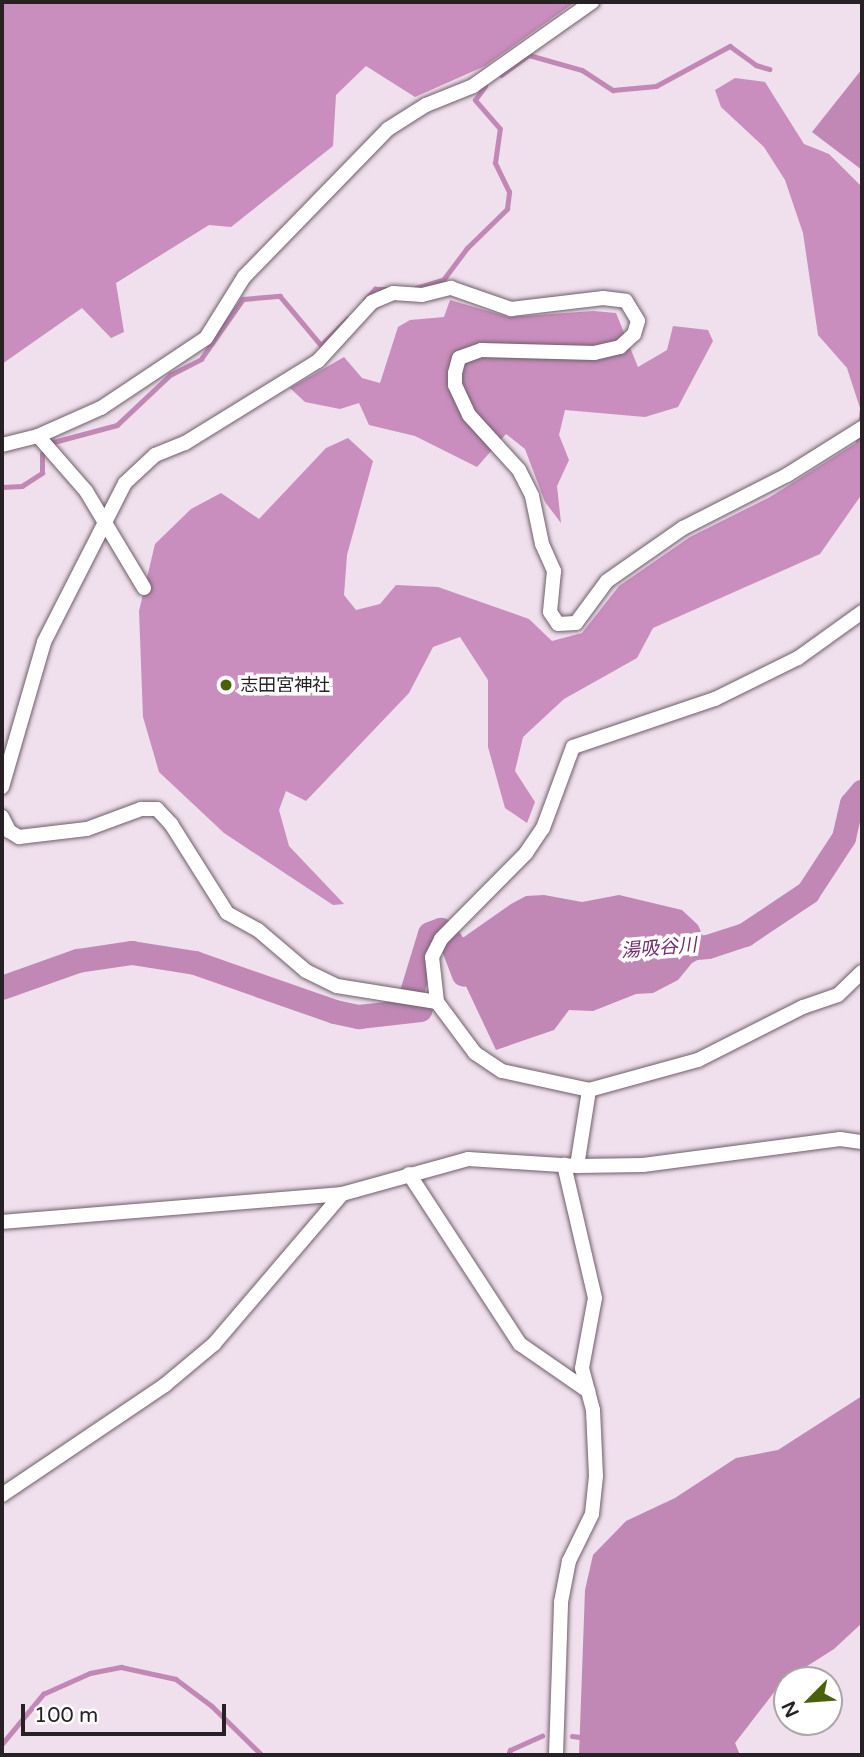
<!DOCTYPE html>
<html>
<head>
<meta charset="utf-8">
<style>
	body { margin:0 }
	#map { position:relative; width:864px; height:1757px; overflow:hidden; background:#f0dfec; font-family:"Varela Round","Noto Sans JP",sans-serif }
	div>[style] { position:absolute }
	.forest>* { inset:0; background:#c98ebd }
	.water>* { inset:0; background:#c187b5 }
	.stream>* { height:4.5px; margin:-2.25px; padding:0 2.25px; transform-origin:2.25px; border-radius:2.25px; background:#c187b5 }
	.river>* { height:24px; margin:-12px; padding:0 12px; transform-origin:12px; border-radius:12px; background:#c187b5 }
	.roads { filter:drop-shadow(0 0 2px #6e5f6a) drop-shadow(0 0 2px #6e5f6a) }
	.street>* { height:14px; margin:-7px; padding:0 7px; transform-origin:7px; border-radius:7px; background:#fff }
	.dots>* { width:19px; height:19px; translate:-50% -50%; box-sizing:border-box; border:4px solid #fff; border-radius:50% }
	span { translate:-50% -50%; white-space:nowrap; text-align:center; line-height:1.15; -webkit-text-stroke:7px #fff; paint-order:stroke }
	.poi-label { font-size:18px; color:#272025 }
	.left { translate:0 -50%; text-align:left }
	.water-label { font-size:19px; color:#742e69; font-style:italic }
	.frame { position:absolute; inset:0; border:4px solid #272025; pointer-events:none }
	.north { position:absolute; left:773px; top:1666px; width:70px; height:70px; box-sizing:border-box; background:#fff; border:2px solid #a9a6a8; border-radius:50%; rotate:245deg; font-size:19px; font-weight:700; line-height:28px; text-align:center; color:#272025 }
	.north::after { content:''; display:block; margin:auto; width:24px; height:32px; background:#4a600b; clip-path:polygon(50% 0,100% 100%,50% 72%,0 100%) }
	.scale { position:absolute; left:21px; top:1704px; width:205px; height:32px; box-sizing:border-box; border:4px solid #272025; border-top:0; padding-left:9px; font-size:21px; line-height:24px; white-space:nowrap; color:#272025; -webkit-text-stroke:5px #fff; paint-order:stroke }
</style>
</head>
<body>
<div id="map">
	<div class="forest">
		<div style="clip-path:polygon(2px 2px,575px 2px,485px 66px,415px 97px,366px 66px,336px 95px,333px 146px,231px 227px,209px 225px,116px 283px,124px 332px,111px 338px,82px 308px,2px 364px)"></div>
		<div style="clip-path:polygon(735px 78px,765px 82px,804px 144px,829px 154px,862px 187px,862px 494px,820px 554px,653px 628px,637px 658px,564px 699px,523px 737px,515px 771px,535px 802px,527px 823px,505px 808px,488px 747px,488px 680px,460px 637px,433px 647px,409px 693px,306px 801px,286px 791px,279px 810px,289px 846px,344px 904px,333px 905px,224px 833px,159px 772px,143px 717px,139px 611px,155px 544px,191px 509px,221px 493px,259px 519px,326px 448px,348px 438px,373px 461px,347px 555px,344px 595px,356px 610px,380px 604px,396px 585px,438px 587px,529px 619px,552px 641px,582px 633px,619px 586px,690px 537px,770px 497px,856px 443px,860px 408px,847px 368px,818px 335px,803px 233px,785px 180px,764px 147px,721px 107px,715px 90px)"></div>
		<div style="clip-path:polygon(450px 300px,509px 317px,593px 311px,616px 313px,638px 367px,667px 350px,673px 326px,708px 330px,713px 341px,678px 407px,645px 417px,565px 410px,559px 435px,569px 460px,557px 486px,561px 523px,545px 502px,525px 449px,506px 434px,477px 467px,415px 436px,369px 425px,359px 403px,340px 409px,305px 402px,290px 388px,344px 357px,362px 378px,380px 383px,398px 327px,410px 320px,444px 317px)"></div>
	</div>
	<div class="water">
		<div style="clip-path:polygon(862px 69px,862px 170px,812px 132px)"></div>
		<div style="clip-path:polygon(544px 895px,582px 902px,619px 895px,682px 910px,698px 925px,710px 953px,692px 963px,678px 980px,653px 993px,636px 994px,593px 1011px,569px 1010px,554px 1030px,496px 1050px,448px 948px,457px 937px,464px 937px,511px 904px,526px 896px)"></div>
		<div style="clip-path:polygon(862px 1396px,862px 1623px,834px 1649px,782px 1682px,735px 1743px,740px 1755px,579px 1755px,585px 1590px,593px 1555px,626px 1521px,675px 1498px,736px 1458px,778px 1450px)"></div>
	</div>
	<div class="stream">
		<div style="left:501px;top:75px;width:34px;rotate:-36deg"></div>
		<div style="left:529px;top:55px;width:55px;rotate:15.8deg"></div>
		<div style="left:582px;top:70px;width:37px;rotate:33deg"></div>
		<div style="left:613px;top:90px;width:43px;rotate:-5.3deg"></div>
		<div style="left:656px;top:86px;width:84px;rotate:-28.4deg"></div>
		<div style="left:730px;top:46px;width:32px;rotate:36deg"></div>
		<div style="left:756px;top:65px;width:14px;rotate:17deg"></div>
		<div style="left:416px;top:288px;width:28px;rotate:-17deg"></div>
		<div style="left:443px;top:280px;width:40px;rotate:-53deg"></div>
		<div style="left:467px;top:248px;width:56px;rotate:-44.3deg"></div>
		<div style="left:507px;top:209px;width:17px;rotate:-83deg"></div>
		<div style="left:509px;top:192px;width:32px;rotate:-116deg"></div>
		<div style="left:495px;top:163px;width:34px;rotate:-82deg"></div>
		<div style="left:500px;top:129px;width:38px;rotate:-131deg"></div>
		<div style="left:475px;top:100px;width:17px;rotate:-54deg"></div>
		<div style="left:365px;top:300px;width:15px;rotate:-48deg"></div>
		<div style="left:375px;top:289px;width:15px"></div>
		<div style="left:50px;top:443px;width:69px;rotate:-15deg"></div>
		<div style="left:117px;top:425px;width:73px;rotate:-43.3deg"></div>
		<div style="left:170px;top:375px;width:35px;rotate:-27deg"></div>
		<div style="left:201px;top:359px;width:73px;rotate:-55deg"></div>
		<div style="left:243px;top:299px;width:37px;rotate:-5deg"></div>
		<div style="left:280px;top:296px;width:64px;rotate:50.1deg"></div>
		<div style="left:321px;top:345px;width:37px;rotate:-45deg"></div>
		<div style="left:2px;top:487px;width:20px;rotate:-3deg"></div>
		<div style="left:22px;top:486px;width:24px;rotate:-33deg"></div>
		<div style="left:42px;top:473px;width:19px;rotate:-90deg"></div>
		<div style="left:572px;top:1736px;width:8px;rotate:7deg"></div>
		<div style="left:2px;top:1744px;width:65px;rotate:-50.6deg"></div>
		<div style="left:43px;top:1694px;width:51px;rotate:-24.1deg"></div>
		<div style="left:90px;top:1673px;width:32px;rotate:-11deg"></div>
		<div style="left:121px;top:1667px;width:56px;rotate:12.3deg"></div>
		<div style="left:176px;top:1679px;width:45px;rotate:36.9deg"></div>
		<div style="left:212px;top:1706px;width:70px;rotate:44.4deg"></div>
		<div style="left:508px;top:1755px;width:5px;rotate:-68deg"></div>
		<div style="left:510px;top:1750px;width:35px;rotate:-24deg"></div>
	</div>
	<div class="river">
		<div style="left:674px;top:950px;width:34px;rotate:-5deg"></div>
		<div style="left:708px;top:947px;width:39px;rotate:-18deg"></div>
		<div style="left:745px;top:935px;width:76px;rotate:-33.7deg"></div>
		<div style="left:808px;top:893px;width:66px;rotate:-56.8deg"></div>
		<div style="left:844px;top:838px;width:35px;rotate:-77deg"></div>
		<div style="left:852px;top:804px;width:16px;rotate:-50deg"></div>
		<div style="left:2px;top:988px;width:81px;rotate:-19.6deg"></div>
		<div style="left:78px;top:961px;width:55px;rotate:-8.4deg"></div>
		<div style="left:132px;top:953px;width:64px;rotate:9deg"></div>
		<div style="left:195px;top:963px;width:148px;rotate:19.3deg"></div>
		<div style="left:335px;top:1012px;width:25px;rotate:12deg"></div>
		<div style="left:359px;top:1017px;width:62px;rotate:-6.4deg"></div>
		<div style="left:407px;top:1009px;width:78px;rotate:-73deg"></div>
		<div style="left:430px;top:934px;width:12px;rotate:-20deg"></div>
		<div style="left:441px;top:930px;width:15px;rotate:48deg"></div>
		<div style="left:451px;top:941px;width:36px;rotate:69deg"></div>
	</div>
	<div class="roads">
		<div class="street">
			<div style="left:38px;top:436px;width:73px;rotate:48.9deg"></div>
			<div style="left:86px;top:491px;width:113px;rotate:59.1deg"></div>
			<div style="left:2px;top:445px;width:37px;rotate:-14deg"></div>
			<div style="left:38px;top:436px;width:69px;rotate:-24deg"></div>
			<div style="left:101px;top:408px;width:126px;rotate:-33.7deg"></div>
			<div style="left:206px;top:338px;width:72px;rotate:-58.1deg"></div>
			<div style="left:244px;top:277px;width:206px;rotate:-45.8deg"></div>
			<div style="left:388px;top:129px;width:45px;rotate:-32.3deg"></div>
			<div style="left:426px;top:105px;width:51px;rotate:-22deg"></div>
			<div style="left:473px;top:86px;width:146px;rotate:-35.2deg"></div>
			<div style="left:2px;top:787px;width:151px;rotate:-73.8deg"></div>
			<div style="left:44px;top:642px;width:178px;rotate:-63deg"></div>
			<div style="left:125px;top:483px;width:41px;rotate:-43deg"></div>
			<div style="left:155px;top:455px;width:32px;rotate:-22deg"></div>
			<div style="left:185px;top:443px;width:156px;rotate:-31.7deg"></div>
			<div style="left:318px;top:361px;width:80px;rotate:-47.5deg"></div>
			<div style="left:372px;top:302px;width:23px;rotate:-23deg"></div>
			<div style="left:393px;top:293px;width:29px;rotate:4deg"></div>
			<div style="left:422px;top:295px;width:30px;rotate:-14deg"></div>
			<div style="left:451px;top:288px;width:64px;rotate:19.3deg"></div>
			<div style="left:511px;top:309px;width:93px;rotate:-6.8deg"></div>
			<div style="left:603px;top:298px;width:23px;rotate:7deg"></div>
			<div style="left:626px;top:301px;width:23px;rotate:59deg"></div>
			<div style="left:638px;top:321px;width:14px;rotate:107deg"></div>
			<div style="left:634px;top:334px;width:19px;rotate:137deg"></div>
			<div style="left:620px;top:347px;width:27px;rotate:167deg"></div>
			<div style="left:594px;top:353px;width:113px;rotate:-178.5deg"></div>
			<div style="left:481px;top:350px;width:23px;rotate:160deg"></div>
			<div style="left:459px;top:358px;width:16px;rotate:105deg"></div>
			<div style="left:455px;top:373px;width:12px;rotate:90deg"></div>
			<div style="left:455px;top:385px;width:33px;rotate:65deg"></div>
			<div style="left:469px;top:415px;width:74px;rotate:47.7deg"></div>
			<div style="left:519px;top:470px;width:29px;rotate:63deg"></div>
			<div style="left:532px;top:496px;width:49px;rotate:78.2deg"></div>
			<div style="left:542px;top:544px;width:30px;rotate:66deg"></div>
			<div style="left:554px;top:571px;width:41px;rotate:95.6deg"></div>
			<div style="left:550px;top:612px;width:14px;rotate:56deg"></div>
			<div style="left:558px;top:624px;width:18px;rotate:-3deg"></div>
			<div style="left:576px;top:623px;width:52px;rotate:-53.6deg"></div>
			<div style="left:607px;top:581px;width:93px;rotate:-34.9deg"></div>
			<div style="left:683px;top:528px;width:117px;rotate:-27deg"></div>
			<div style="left:787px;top:475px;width:89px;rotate:-32.1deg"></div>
			<div style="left:2px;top:817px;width:16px;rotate:63deg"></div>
			<div style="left:9px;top:831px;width:12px;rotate:31deg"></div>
			<div style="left:19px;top:837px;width:68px;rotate:-6.7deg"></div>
			<div style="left:87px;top:829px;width:58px;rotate:-20.3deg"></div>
			<div style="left:141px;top:809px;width:16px"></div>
			<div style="left:157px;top:809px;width:21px;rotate:47deg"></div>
			<div style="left:171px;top:824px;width:105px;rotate:57.8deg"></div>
			<div style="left:227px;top:913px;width:35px;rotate:29deg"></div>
			<div style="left:258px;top:930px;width:63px;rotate:40.5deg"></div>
			<div style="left:306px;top:971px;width:34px;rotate:26deg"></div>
			<div style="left:337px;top:986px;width:101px;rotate:9.1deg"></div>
			<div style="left:437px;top:1002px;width:64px;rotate:53.3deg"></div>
			<div style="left:475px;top:1053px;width:32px;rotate:34deg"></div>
			<div style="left:502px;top:1071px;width:89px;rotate:12.3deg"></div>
			<div style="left:589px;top:1090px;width:113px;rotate:-15.4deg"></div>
			<div style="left:698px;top:1060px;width:118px;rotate:-26.8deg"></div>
			<div style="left:803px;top:1007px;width:37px;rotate:-19deg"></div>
			<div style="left:838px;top:995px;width:33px;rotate:-44deg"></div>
			<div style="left:437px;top:1002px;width:45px;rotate:-96.3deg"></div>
			<div style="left:432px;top:957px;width:20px;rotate:-63deg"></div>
			<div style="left:441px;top:939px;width:121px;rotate:-45.3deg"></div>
			<div style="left:526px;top:853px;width:30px;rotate:-56deg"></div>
			<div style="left:543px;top:828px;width:86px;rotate:-69.7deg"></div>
			<div style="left:573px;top:747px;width:150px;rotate:-18.7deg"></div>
			<div style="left:715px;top:699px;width:93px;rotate:-26.3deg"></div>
			<div style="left:798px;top:658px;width:79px;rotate:-35.7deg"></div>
			<div style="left:577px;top:1166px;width:77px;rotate:-81deg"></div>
			<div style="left:409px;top:1174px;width:203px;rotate:56.9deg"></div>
			<div style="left:520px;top:1344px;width:83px;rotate:34.7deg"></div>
			<div style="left:2px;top:1222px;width:341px;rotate:-4.7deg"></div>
			<div style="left:342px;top:1194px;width:131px;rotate:-15.5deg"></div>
			<div style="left:468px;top:1159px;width:109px;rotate:3.7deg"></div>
			<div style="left:577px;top:1166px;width:66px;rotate:-0.9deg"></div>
			<div style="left:643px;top:1165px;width:199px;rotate:-7.5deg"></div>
			<div style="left:840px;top:1139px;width:22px;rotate:8deg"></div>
			<div style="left:2px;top:1495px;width:197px;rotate:-34deg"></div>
			<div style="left:165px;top:1385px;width:64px;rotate:-39.9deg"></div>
			<div style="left:214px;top:1344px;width:197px;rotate:-49.5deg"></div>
			<div style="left:556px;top:1755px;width:153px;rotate:-88.1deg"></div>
			<div style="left:561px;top:1602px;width:42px;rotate:-79deg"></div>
			<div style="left:569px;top:1561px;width:52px;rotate:-63.9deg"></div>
			<div style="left:592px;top:1514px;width:38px;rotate:-84deg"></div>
			<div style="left:596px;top:1476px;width:66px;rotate:-92.6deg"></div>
			<div style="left:593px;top:1410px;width:43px;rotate:-104.7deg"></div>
			<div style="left:582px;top:1368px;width:71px;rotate:-79.5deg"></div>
			<div style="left:595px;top:1298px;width:137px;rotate:-103.1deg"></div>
		</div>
	</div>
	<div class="dots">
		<div style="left:226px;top:685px;background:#4a600b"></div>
	</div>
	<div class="poi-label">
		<span class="left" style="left:240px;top:685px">志田宮神社</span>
	</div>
	<div class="water-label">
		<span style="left:659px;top:949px;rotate:-5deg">湯吸谷川</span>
	</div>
	<div class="frame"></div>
	<div class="north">N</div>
	<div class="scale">100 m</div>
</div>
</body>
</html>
